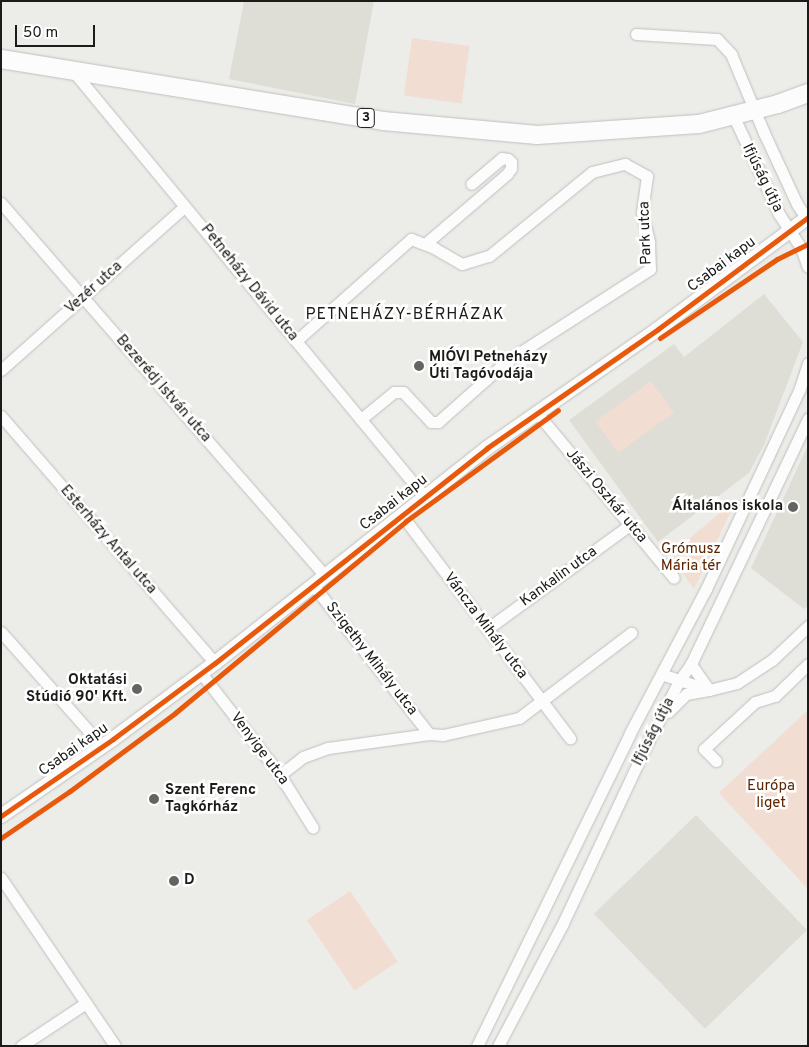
<!DOCTYPE html>
<html>
<head>
<meta charset="utf-8">
<style>
	body { margin:0 }
	#map { position:relative; width:809px; height:1047px; overflow:hidden; background:#ecece9; font-family:Overpass,sans-serif }
	div>[style] { position:absolute }
	.built>* { inset:0; background:#dfded6; transform-origin:0 0 }
	.green>* { inset:0; background:#f2ddd2; transform-origin:0 0 }
	.roads { filter:drop-shadow(0 0 1px #bfbfbe) drop-shadow(0 0 1px #bfbfbe) }
	.minor>* { height:11px; margin:-5.5px; padding:0 5.5px; transform-origin:5.5px; border-radius:5.5px; background:#fcfcfc }
	.tertiary>* { height:14px; margin:-7px; padding:0 7px; transform-origin:7px; border-radius:7px; background:#fcfcfc }
	.primary>* { height:18px; margin:-9px; padding:0 9px; transform-origin:9px; border-radius:9px; background:#fcfcfc }
	.cycleway>* { height:5px; margin:-2.5px; padding:0 2.5px; transform-origin:2.5px; border-radius:2.5px; background:#e8590c }
	.dots>* { width:14px; height:14px; translate:-50% -50%; box-sizing:border-box; border:2px solid #fff; border-radius:50% }
	span { translate:-50% -50%; white-space:nowrap; text-align:center; line-height:1.15; -webkit-text-stroke:5px #fff; paint-order:stroke }
	.shield-label span { padding:1px 4px; background:#fff; border:1px solid; border-radius:4px; -webkit-text-stroke-width:0 }
	.shield-label { font-size:14px; color:#1b1b19; font-weight:700 }
	.street-label { font-size:15px; color:#1b1b19 }
	.poi-label { font-size:15px; color:#1b1b19; font-weight:700 }
	.left { translate:0 -50%; text-align:left }
	.right { translate:-100% -50%; text-align:right }
	.park-label { font-size:15px; color:#5c2500 }
	.neighbourhood-label { font-size:16px; color:#1b1b19; letter-spacing:1px }
	.frame { position:absolute; inset:0; border:2px solid #1b1b19; pointer-events:none }
	.scale { position:absolute; left:15px; top:25px; width:80px; height:22px; box-sizing:border-box; border:2px solid #1b1b19; border-top:0; padding-left:6px; font-size:15px; line-height:18px; white-space:nowrap; color:#1b1b19; -webkit-text-stroke:4px #fff; paint-order:stroke }
</style>
</head>
<body>
<div id="map">
	<div class="built">
		<div style="clip-path:polygon(244px 1px,374px 1px,355px 104px,229px 79px)"></div>
		<div style="clip-path:polygon(764px 294px,803px 342px,764px 445px,749px 473px,658px 542px,569px 420px,674px 344px,684px 357px)"></div>
		<div style="clip-path:polygon(808px 445px,808px 606px,804px 609px,751px 568px)"></div>
		<div style="left:696px;top:815px;width:160px;height:142px;rotate:46deg"></div>
	</div>
	<div class="green">
		<div style="left:412px;top:38px;width:58px;height:58px;rotate:8deg"></div>
		<div style="left:651px;top:381px;width:39px;height:69px;rotate:54deg"></div>
		<div style="clip-path:polygon(727px 507px,731px 511px,694px 589px,670px 555px)"></div>
		<div style="clip-path:polygon(808px 710px,808px 889px,719px 793px)"></div>
		<div style="left:350px;top:891px;width:85px;height:52px;rotate:56deg"></div>
	</div>
	<div class="roads">
		<div class="minor">
			<div style="left:636px;top:34px;width:81px;rotate:3.5deg"></div>
			<div style="left:717px;top:39px;width:21px;rotate:47deg"></div>
			<div style="left:731px;top:54px;width:86px;rotate:67.3deg"></div>
			<div style="left:764px;top:133px;width:78px;rotate:65.1deg"></div>
			<div style="left:797px;top:204px;width:20px;rotate:57deg"></div>
			<div style="left:73px;top:71px;width:551px;rotate:50.45deg"></div>
			<div style="left:733px;top:115px;width:109px;rotate:65.1deg"></div>
			<div style="left:779px;top:214px;width:40px;rotate:57.1deg"></div>
			<div style="left:801px;top:248px;width:20px;rotate:70deg"></div>
			<div style="left:1px;top:203px;width:493px;rotate:49deg"></div>
			<div style="left:425px;top:244px;width:108px;rotate:-40.5deg"></div>
			<div style="left:507px;top:174px;width:7px;rotate:-56deg"></div>
			<div style="left:511px;top:168px;width:6px;rotate:-90deg"></div>
			<div style="left:511px;top:162px;width:4px;rotate:-135deg"></div>
			<div style="left:508px;top:159px;width:6px;rotate:-171deg"></div>
			<div style="left:502px;top:158px;width:40px;rotate:140deg"></div>
			<div style="left:296px;top:341px;width:154px;rotate:-41.6deg"></div>
			<div style="left:411px;top:239px;width:25px;rotate:21deg"></div>
			<div style="left:434px;top:248px;width:32px;rotate:30deg"></div>
			<div style="left:462px;top:264px;width:28px;rotate:-17deg"></div>
			<div style="left:489px;top:256px;width:133px;rotate:-39.2deg"></div>
			<div style="left:592px;top:172px;width:34px;rotate:-14deg"></div>
			<div style="left:625px;top:164px;width:25px;rotate:29deg"></div>
			<div style="left:647px;top:176px;width:37px;rotate:98deg"></div>
			<div style="left:642px;top:213px;width:30px;rotate:76deg"></div>
			<div style="left:649px;top:242px;width:27px;rotate:88deg"></div>
			<div style="left:650px;top:269px;width:169px;rotate:147.3deg"></div>
			<div style="left:508px;top:360px;width:94px;rotate:138.5deg"></div>
			<div style="left:438px;top:422px;width:7px;rotate:180deg"></div>
			<div style="left:431px;top:422px;width:41px;rotate:-133deg"></div>
			<div style="left:403px;top:392px;width:9px;rotate:180deg"></div>
			<div style="left:394px;top:392px;width:43px;rotate:140.7deg"></div>
			<div style="left:1px;top:370px;width:246px;rotate:-41.7deg"></div>
			<div style="left:537px;top:413px;width:214px;rotate:50.3deg"></div>
			<div style="left:1px;top:416px;width:327px;rotate:49.1deg"></div>
			<div style="left:401px;top:514px;width:281px;rotate:53deg"></div>
			<div style="left:313px;top:585px;width:189px;rotate:52.1deg"></div>
			<div style="left:487px;top:629px;width:178px;rotate:-36.1deg"></div>
			<div style="left:1px;top:632px;width:152px;rotate:48.5deg"></div>
			<div style="left:201px;top:673px;width:129px;rotate:52.2deg"></div>
			<div style="left:280px;top:775px;width:62px;rotate:58.1deg"></div>
			<div style="left:664px;top:675px;width:47px;rotate:18.4deg"></div>
			<div style="left:709px;top:690px;width:29px;rotate:-14deg"></div>
			<div style="left:737px;top:683px;width:42px;rotate:-33.3deg"></div>
			<div style="left:772px;top:660px;width:50px;rotate:-43.4deg"></div>
			<div style="left:668px;top:712px;width:25px;rotate:-45deg"></div>
			<div style="left:686px;top:694px;width:23px;rotate:-10deg"></div>
			<div style="left:709px;top:690px;width:32px;rotate:-125deg"></div>
			<div style="left:716px;top:761px;width:17px;rotate:-135deg"></div>
			<div style="left:704px;top:749px;width:69px;rotate:-42.7deg"></div>
			<div style="left:755px;top:702px;width:21px;rotate:-17deg"></div>
			<div style="left:775px;top:696px;width:46px;rotate:-44.1deg"></div>
			<div style="left:280px;top:775px;width:29px;rotate:-38deg"></div>
			<div style="left:303px;top:757px;width:27px;rotate:-20deg"></div>
			<div style="left:328px;top:748px;width:102px;rotate:-7.9deg"></div>
			<div style="left:429px;top:734px;width:14px;rotate:4deg"></div>
			<div style="left:443px;top:735px;width:78px;rotate:-12.6deg"></div>
			<div style="left:519px;top:718px;width:141px;rotate:-37.2deg"></div>
			<div style="left:1px;top:878px;width:203px;rotate:55.8deg"></div>
			<div style="left:21px;top:1046px;width:78px;rotate:-33.5deg"></div>
			<div style="left:477px;top:1046px;width:348px;rotate:-63.9deg"></div>
			<div style="left:630px;top:733px;width:163px;rotate:-62.2deg"></div>
			<div style="left:706px;top:589px;width:222px;rotate:-64.9deg"></div>
			<div style="left:800px;top:388px;width:26px;rotate:-72deg"></div>
			<div style="left:498px;top:1046px;width:139px;rotate:-62.1deg"></div>
			<div style="left:563px;top:923px;width:198px;rotate:-64.9deg"></div>
			<div style="left:647px;top:744px;width:71px;rotate:-63.1deg"></div>
			<div style="left:679px;top:681px;width:21px;rotate:-55deg"></div>
			<div style="left:691px;top:664px;width:272px;rotate:-64.5deg"></div>
		</div>
		<div class="tertiary">
			<div style="left:1px;top:816px;width:136px;rotate:-34.5deg"></div>
			<div style="left:113px;top:739px;width:127px;rotate:-36.7deg"></div>
			<div style="left:215px;top:663px;width:347px;rotate:-38.3deg"></div>
			<div style="left:487px;top:448px;width:208px;rotate:-34.8deg"></div>
			<div style="left:658px;top:329px;width:187px;rotate:-36.7deg"></div>
		</div>
		<div class="primary">
			<div style="left:1px;top:59px;width:387px;rotate:9.2deg"></div>
			<div style="left:383px;top:121px;width:155px;rotate:5.2deg"></div>
			<div style="left:537px;top:135px;width:162px;rotate:-3.9deg"></div>
			<div style="left:699px;top:124px;width:81px;rotate:-14.2deg"></div>
			<div style="left:778px;top:104px;width:32px;rotate:-20deg"></div>
		</div>
	</div>
	<div class="cycleway">
		<div style="left:660px;top:338px;width:141px;rotate:-34deg"></div>
		<div style="left:777px;top:259px;width:34px;rotate:-26deg"></div>
		<div style="left:1px;top:816px;width:136px;rotate:-34.5deg"></div>
		<div style="left:113px;top:739px;width:127px;rotate:-36.7deg"></div>
		<div style="left:215px;top:663px;width:347px;rotate:-38.3deg"></div>
		<div style="left:487px;top:448px;width:208px;rotate:-34.8deg"></div>
		<div style="left:658px;top:329px;width:187px;rotate:-36.7deg"></div>
		<div style="left:1px;top:838px;width:83px;rotate:-34.3deg"></div>
		<div style="left:70px;top:791px;width:131px;rotate:-36.6deg"></div>
		<div style="left:175px;top:713px;width:300px;rotate:-39.7deg"></div>
		<div style="left:406px;top:521px;width:188px;rotate:-36.1deg"></div>
	</div>
	<div class="dots">
		<div style="left:419px;top:366px;background:#646462"></div>
		<div style="left:793px;top:507px;background:#646462"></div>
		<div style="left:137px;top:689px;background:#646462"></div>
		<div style="left:154px;top:799px;background:#646462"></div>
		<div style="left:174px;top:881px;background:#646462"></div>
	</div>
	<div class="shield-label">
		<span style="left:366px;top:118px">3</span>
	</div>
	<div class="street-label">
		<span style="left:762px;top:178px;rotate:64deg">Ifjúság útja</span>
		<span style="left:646px;top:233px;rotate:-92deg">Park utca</span>
		<span style="left:722px;top:265px;rotate:-37deg">Csabai kapu</span>
		<span style="left:249px;top:283px;rotate:51deg">Petneházy Dávid utca</span>
		<span style="left:94px;top:288px;rotate:-42deg">Vezér utca</span>
		<span style="left:163px;top:389px;rotate:49deg">Bezerédj István utca</span>
		<span style="left:606px;top:496px;rotate:50deg">Jászi Oszkár utca</span>
		<span style="left:394px;top:503px;rotate:-38deg">Csabai kapu</span>
		<span style="left:108px;top:540px;rotate:49deg">Esterházy Antal utca</span>
		<span style="left:559px;top:577px;rotate:-36deg">Kankalin utca</span>
		<span style="left:485px;top:626px;rotate:53deg">Váncza Mihály utca</span>
		<span style="left:371px;top:659px;rotate:52deg">Szigethy Mihály utca</span>
		<span style="left:654px;top:732px;rotate:-63deg">Ifjúság útja</span>
		<span style="left:259px;top:749px;rotate:53deg">Venyige utca</span>
		<span style="left:74px;top:750px;rotate:-35deg">Csabai kapu</span>
	</div>
	<div class="poi-label">
		<span class="left" style="left:429px;top:366px">MIÓVI Petneházy<br>Úti Tagóvodája</span>
		<span class="right" style="left:783px;top:507px">Általános iskola</span>
		<span class="right" style="left:127px;top:689px">Oktatási<br>Stúdió 90' Kft.</span>
		<span class="left" style="left:165px;top:799px">Szent Ferenc<br>Tagkórház</span>
		<span class="left" style="left:184px;top:881px">D</span>
	</div>
	<div class="park-label">
		<span style="left:691px;top:558px">Grómusz<br>Mária tér</span>
		<span style="left:771px;top:795px">Európa<br>liget</span>
	</div>
	<div class="neighbourhood-label">
		<span style="left:405px;top:315px">PETNEHÁZY-BÉRHÁZAK</span>
	</div>
	<div class="frame"></div>
	<div class="scale">50 m</div>
</div>
</body>
</html>
